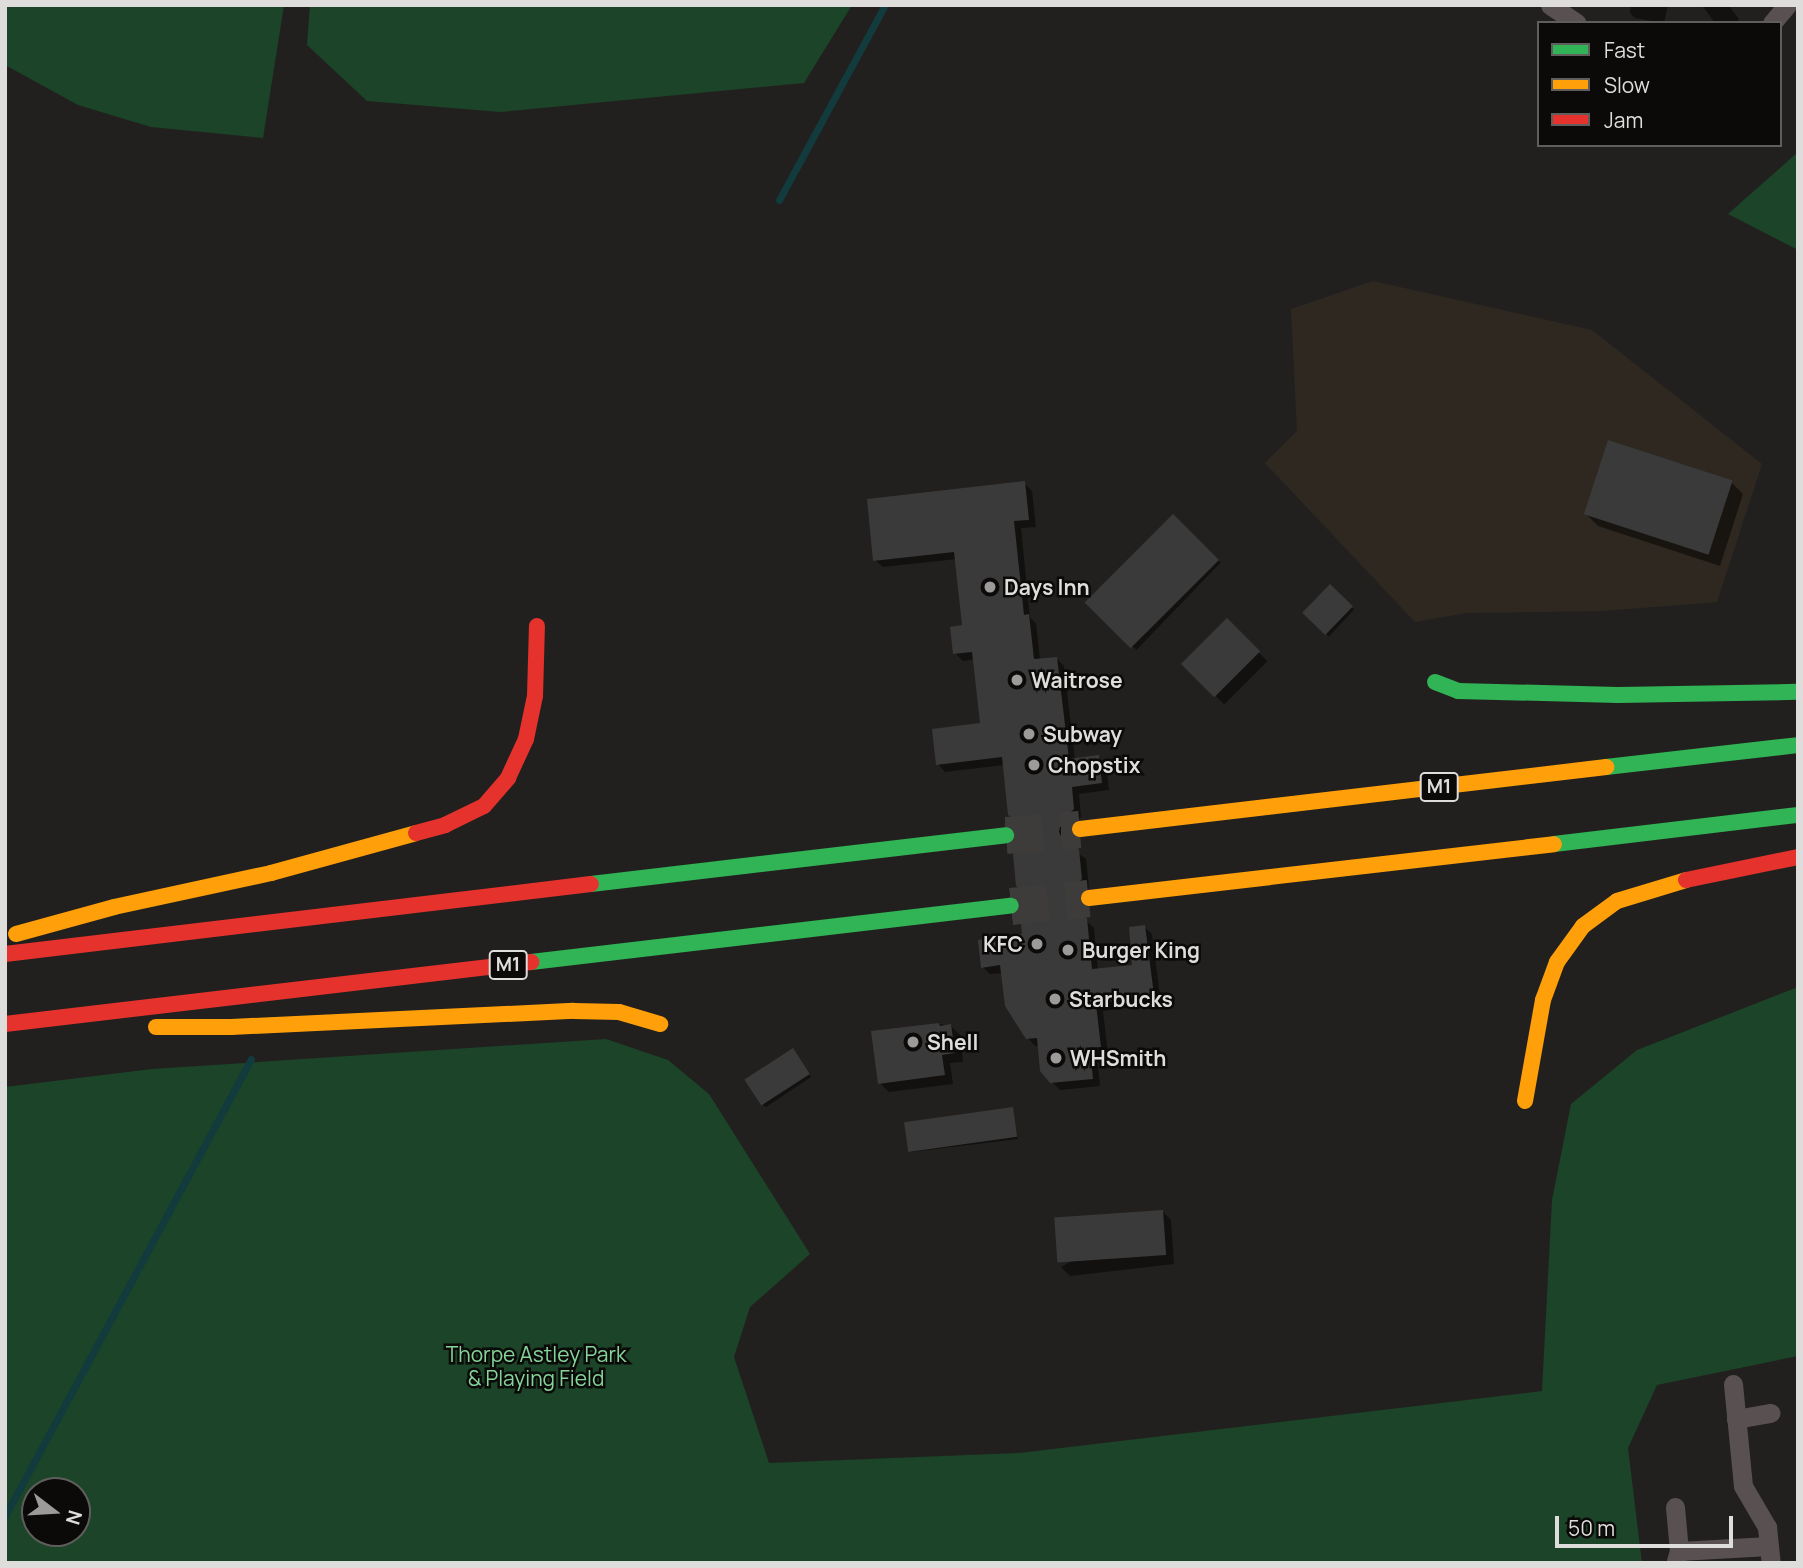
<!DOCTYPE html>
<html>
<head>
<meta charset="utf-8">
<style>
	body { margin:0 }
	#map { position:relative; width:1803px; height:1568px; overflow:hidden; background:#22201e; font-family:Manrope,sans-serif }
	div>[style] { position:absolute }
	.built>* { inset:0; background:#2e2821 }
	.green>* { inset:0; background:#1b4428 }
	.shadow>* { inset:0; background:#0007; transform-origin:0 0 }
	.stream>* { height:7px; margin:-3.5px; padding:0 3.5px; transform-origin:3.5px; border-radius:3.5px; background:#113b3d }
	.building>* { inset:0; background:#3b3a3a; transform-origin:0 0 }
	.highway-tunnel>* { height:37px; margin-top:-18.5px; transform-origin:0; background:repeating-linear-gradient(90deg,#3e3c3a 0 37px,transparent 0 55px) }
	.street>* { height:19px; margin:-9.5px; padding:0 9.5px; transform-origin:9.5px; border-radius:9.5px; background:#595151 }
	.fast>* { height:16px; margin:-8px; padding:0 8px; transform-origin:8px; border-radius:8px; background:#30b455 }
	.slow>* { height:16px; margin:-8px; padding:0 8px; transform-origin:8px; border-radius:8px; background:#ff9f0a }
	.jam>* { height:16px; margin:-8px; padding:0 8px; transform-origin:8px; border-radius:8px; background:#e5322d }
	.dots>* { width:19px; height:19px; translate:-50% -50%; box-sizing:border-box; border:4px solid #0b0a09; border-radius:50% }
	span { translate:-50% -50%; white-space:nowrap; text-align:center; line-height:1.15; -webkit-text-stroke:5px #0b0a09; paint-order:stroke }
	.shield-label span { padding:2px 5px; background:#0b0a09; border:2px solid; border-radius:5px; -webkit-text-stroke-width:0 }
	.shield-label { font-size:19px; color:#dfdddb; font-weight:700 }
	.poi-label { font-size:21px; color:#dfdddb; font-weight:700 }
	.left { translate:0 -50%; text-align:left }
	.right { translate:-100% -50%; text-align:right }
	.park-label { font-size:21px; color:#85d49a }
	.frame { position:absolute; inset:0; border:7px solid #dfdddb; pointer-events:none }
	.legend { position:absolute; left:1537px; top:21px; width:245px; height:126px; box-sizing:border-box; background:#0b0a09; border:2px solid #605e5d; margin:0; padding:9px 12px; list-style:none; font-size:21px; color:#dfdddb }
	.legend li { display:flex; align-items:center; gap:14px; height:35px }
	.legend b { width:35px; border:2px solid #605e5d }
	.north { position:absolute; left:21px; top:1477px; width:70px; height:70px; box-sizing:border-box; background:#0b0a09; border:2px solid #605e5d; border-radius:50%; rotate:107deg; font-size:19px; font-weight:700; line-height:28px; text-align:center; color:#dfdddb }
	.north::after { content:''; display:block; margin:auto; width:24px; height:32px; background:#9d9b99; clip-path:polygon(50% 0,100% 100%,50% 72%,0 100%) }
	.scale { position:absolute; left:1555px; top:1516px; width:178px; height:32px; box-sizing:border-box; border:4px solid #dfdddb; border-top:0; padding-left:9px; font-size:21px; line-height:24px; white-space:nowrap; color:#dfdddb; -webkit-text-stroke:5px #0b0a09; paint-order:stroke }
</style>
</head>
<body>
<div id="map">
	<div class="built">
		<div style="clip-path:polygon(1373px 281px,1592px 330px,1762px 464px,1717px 602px,1602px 611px,1467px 613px,1415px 622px,1265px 463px,1297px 431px,1291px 309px)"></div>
	</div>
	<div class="green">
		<div style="clip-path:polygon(5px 5px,284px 5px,263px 138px,151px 127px,78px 105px,5px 65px)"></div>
		<div style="clip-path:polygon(310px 5px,852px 5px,804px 83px,501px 112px,367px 101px,307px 45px)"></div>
		<div style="clip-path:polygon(1798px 152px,1798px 250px,1728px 214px)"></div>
		<div style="clip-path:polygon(evenodd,1798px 987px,1798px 1356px,1657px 1385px,1628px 1448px,1642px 1563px,5px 1563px,5px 1087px,152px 1069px,606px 1039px,668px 1060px,709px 1094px,810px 1254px,750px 1307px,734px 1357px,769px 1463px,1019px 1453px,1542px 1391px,1552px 1200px,1571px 1104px,1637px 1050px,1798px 987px,77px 1491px,77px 1533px,35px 1533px,35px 1491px,77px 1491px)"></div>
	</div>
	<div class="shadow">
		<div style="clip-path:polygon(1631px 5px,1668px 5px,1664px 23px,1635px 18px,1630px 13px)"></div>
		<div style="clip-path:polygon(1702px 5px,1728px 5px,1739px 19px,1735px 23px,1715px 23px)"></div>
		<div style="clip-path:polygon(1731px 482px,1743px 494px,1720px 566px,1598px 526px,1586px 514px)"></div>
		<div style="clip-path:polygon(1024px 483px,1032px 491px,1036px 527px,1021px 528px,1030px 618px,1036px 623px,1040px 660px,1056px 658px,1064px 666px,1075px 760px,1099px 757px,1106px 765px,1109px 790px,1079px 794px,1081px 817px,1068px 829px,1068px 846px,1086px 859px,1089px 887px,1077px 897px,1075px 910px,1094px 928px,1098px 970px,1134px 966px,1144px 927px,1152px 934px,1161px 1003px,1103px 1011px,1108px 1054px,1097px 1056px,1100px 1086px,1060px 1090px,1052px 1082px,1039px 1046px,1035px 1046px,1028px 1038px,1003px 973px,990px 974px,983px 967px,1024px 936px,1033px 903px,1018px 885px,1028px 832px,1010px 814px,1004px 765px,945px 772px,938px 764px,982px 725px,975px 659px,963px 661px,955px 653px,964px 627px,957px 559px,883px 567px,875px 560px)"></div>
		<div style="left:1173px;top:517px;width:66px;height:121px;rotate:44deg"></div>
		<div style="left:1330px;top:587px;width:33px;height:37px;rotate:43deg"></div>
		<div style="left:1227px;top:621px;width:57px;height:61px;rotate:45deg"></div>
		<div style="clip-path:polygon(939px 1024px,951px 1026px,960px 1035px,963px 1062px,950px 1063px,953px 1084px,889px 1092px,880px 1083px)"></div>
		<div style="clip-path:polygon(795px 1052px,811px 1077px,766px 1107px,763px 1105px)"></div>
		<div style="clip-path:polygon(1012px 1109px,1018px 1139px,911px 1152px,909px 1149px)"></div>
		<div style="clip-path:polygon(1162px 1211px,1171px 1220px,1174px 1264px,1070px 1276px,1061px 1267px)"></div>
	</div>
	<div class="stream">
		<div style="left:779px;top:200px;width:222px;rotate:-61.5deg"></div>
		<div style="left:5px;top:1516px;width:519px;rotate:-61.71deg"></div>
	</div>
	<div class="building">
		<div style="left:1608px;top:440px;width:131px;height:78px;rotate:18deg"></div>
		<div style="clip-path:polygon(1025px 481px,1029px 520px,1014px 521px,1024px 615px,1029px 614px,1034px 659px,1057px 657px,1069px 759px,1099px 755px,1102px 783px,1072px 787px,1074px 809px,1061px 821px,1059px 832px,1063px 841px,1079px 849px,1082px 879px,1070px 889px,1068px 901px,1073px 911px,1087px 918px,1092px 969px,1132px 965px,1129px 927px,1145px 925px,1154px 995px,1096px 1004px,1101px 1047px,1090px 1048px,1093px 1079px,1050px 1083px,1040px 1071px,1037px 1038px,1026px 1039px,1005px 1006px,1000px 965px,981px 968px,978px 940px,1022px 934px,1021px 924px,1030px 915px,1032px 904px,1027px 893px,1016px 886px,1013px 854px,1025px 844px,1027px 833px,1022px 822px,1008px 815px,1002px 757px,936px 765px,932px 729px,980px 723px,972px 652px,953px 654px,950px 627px,962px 625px,954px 552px,873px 561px,867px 499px)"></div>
		<div style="left:1173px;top:514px;width:65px;height:125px;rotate:45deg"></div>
		<div style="left:1330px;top:584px;width:32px;height:40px;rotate:44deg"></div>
		<div style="left:1227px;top:618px;width:47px;height:65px;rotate:45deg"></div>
		<div style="clip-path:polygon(939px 1023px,940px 1026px,951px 1024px,955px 1053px,942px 1055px,945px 1075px,878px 1084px,871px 1031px)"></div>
		<div style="left:793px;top:1048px;width:31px;height:58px;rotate:57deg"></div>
		<div style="left:1013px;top:1107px;width:30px;height:110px;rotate:82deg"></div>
		<div style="left:1163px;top:1210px;width:45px;height:109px;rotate:86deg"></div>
	</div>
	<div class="highway-tunnel">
		<div style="left:1006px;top:835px;width:74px;rotate:-4.6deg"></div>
		<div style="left:1011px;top:906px;width:78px;rotate:-5.9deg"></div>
	</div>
	<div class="street">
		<div style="left:1550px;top:5px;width:32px;rotate:34deg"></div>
		<div style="left:1772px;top:23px;width:23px;rotate:-50deg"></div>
		<div style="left:1733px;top:1384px;width:102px;rotate:84.4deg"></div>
		<div style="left:1743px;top:1486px;width:48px;rotate:59.7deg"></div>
		<div style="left:1767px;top:1527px;width:36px;rotate:84deg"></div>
		<div style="left:1736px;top:1419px;width:35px;rotate:-10deg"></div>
		<div style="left:1675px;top:1507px;width:44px;rotate:84.8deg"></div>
		<div style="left:1679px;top:1551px;width:10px;rotate:107deg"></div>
		<div style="left:1679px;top:1551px;width:90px;rotate:-3.2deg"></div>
	</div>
	<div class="fast">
		<div style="left:1435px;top:682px;width:25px;rotate:21deg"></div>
		<div style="left:1458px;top:691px;width:160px;rotate:1.4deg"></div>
		<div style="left:1618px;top:695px;width:180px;rotate:-1deg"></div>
		<div style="left:1606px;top:767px;width:193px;rotate:-6.5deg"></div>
		<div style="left:1554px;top:844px;width:246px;rotate:-6.8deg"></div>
		<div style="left:591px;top:884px;width:418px;rotate:-6.7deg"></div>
		<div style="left:531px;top:962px;width:483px;rotate:-6.7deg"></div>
	</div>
	<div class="slow">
		<div style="left:1080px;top:829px;width:530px;rotate:-6.72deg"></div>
		<div style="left:1089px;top:898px;width:468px;rotate:-6.6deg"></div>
		<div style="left:16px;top:934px;width:102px;rotate:-15.4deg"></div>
		<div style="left:114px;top:907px;width:161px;rotate:-12.2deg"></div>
		<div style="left:271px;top:873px;width:150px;rotate:-15.4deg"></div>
		<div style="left:156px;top:1027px;width:75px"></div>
		<div style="left:231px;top:1027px;width:343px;rotate:-2.7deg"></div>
		<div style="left:574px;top:1011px;width:45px;rotate:1.3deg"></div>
		<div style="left:619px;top:1012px;width:43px;rotate:16.3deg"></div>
		<div style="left:1525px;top:1101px;width:103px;rotate:-79.9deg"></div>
		<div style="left:1543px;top:1000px;width:40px;rotate:-69.8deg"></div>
		<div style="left:1557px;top:962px;width:44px;rotate:-54.2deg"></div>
		<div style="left:1583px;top:926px;width:42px;rotate:-36.3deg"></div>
		<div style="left:1617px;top:901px;width:72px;rotate:-16.9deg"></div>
	</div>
	<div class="jam">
		<div style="left:416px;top:833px;width:30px;rotate:-15deg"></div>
		<div style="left:445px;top:825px;width:43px;rotate:-26deg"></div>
		<div style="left:484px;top:806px;width:37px;rotate:-49deg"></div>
		<div style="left:508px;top:778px;width:43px;rotate:-65.2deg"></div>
		<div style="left:526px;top:739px;width:44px;rotate:-78.2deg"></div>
		<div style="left:535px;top:696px;width:70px;rotate:-88.4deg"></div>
		<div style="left:1686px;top:880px;width:114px;rotate:-11.6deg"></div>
		<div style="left:5px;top:954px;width:590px;rotate:-6.81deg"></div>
		<div style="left:5px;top:1024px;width:530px;rotate:-6.72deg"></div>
	</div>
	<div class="dots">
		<div style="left:990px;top:587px;background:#9d9b99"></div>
		<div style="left:1017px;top:680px;background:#9d9b99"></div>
		<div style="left:1029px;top:734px;background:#9d9b99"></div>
		<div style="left:1034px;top:765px;background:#9d9b99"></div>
		<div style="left:1037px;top:944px;background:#9d9b99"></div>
		<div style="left:1068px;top:950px;background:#9d9b99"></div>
		<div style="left:1055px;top:999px;background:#9d9b99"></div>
		<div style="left:913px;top:1042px;background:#9d9b99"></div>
		<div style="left:1056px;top:1058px;background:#9d9b99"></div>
	</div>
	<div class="shield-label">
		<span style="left:1439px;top:787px">M1</span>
		<span style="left:508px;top:965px">M1</span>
	</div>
	<div class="poi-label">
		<span class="left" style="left:1004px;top:587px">Days Inn</span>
		<span class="left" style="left:1031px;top:680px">Waitrose</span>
		<span class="left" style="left:1043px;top:734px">Subway</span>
		<span class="left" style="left:1048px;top:765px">Chopstix</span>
		<span class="right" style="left:1023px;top:944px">KFC</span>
		<span class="left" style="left:1082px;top:950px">Burger King</span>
		<span class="left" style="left:1069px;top:999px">Starbucks</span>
		<span class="left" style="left:927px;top:1042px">Shell</span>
		<span class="left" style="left:1070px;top:1058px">WHSmith</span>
	</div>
	<div class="park-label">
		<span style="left:536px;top:1366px">Thorpe Astley Park<br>&amp; Playing Field</span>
	</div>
	<div class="frame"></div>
	<ul class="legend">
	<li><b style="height:9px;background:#30b455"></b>Fast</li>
	<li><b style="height:9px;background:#ff9f0a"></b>Slow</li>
	<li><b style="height:9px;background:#e5322d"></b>Jam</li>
	</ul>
	<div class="north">N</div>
	<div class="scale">50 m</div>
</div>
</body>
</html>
